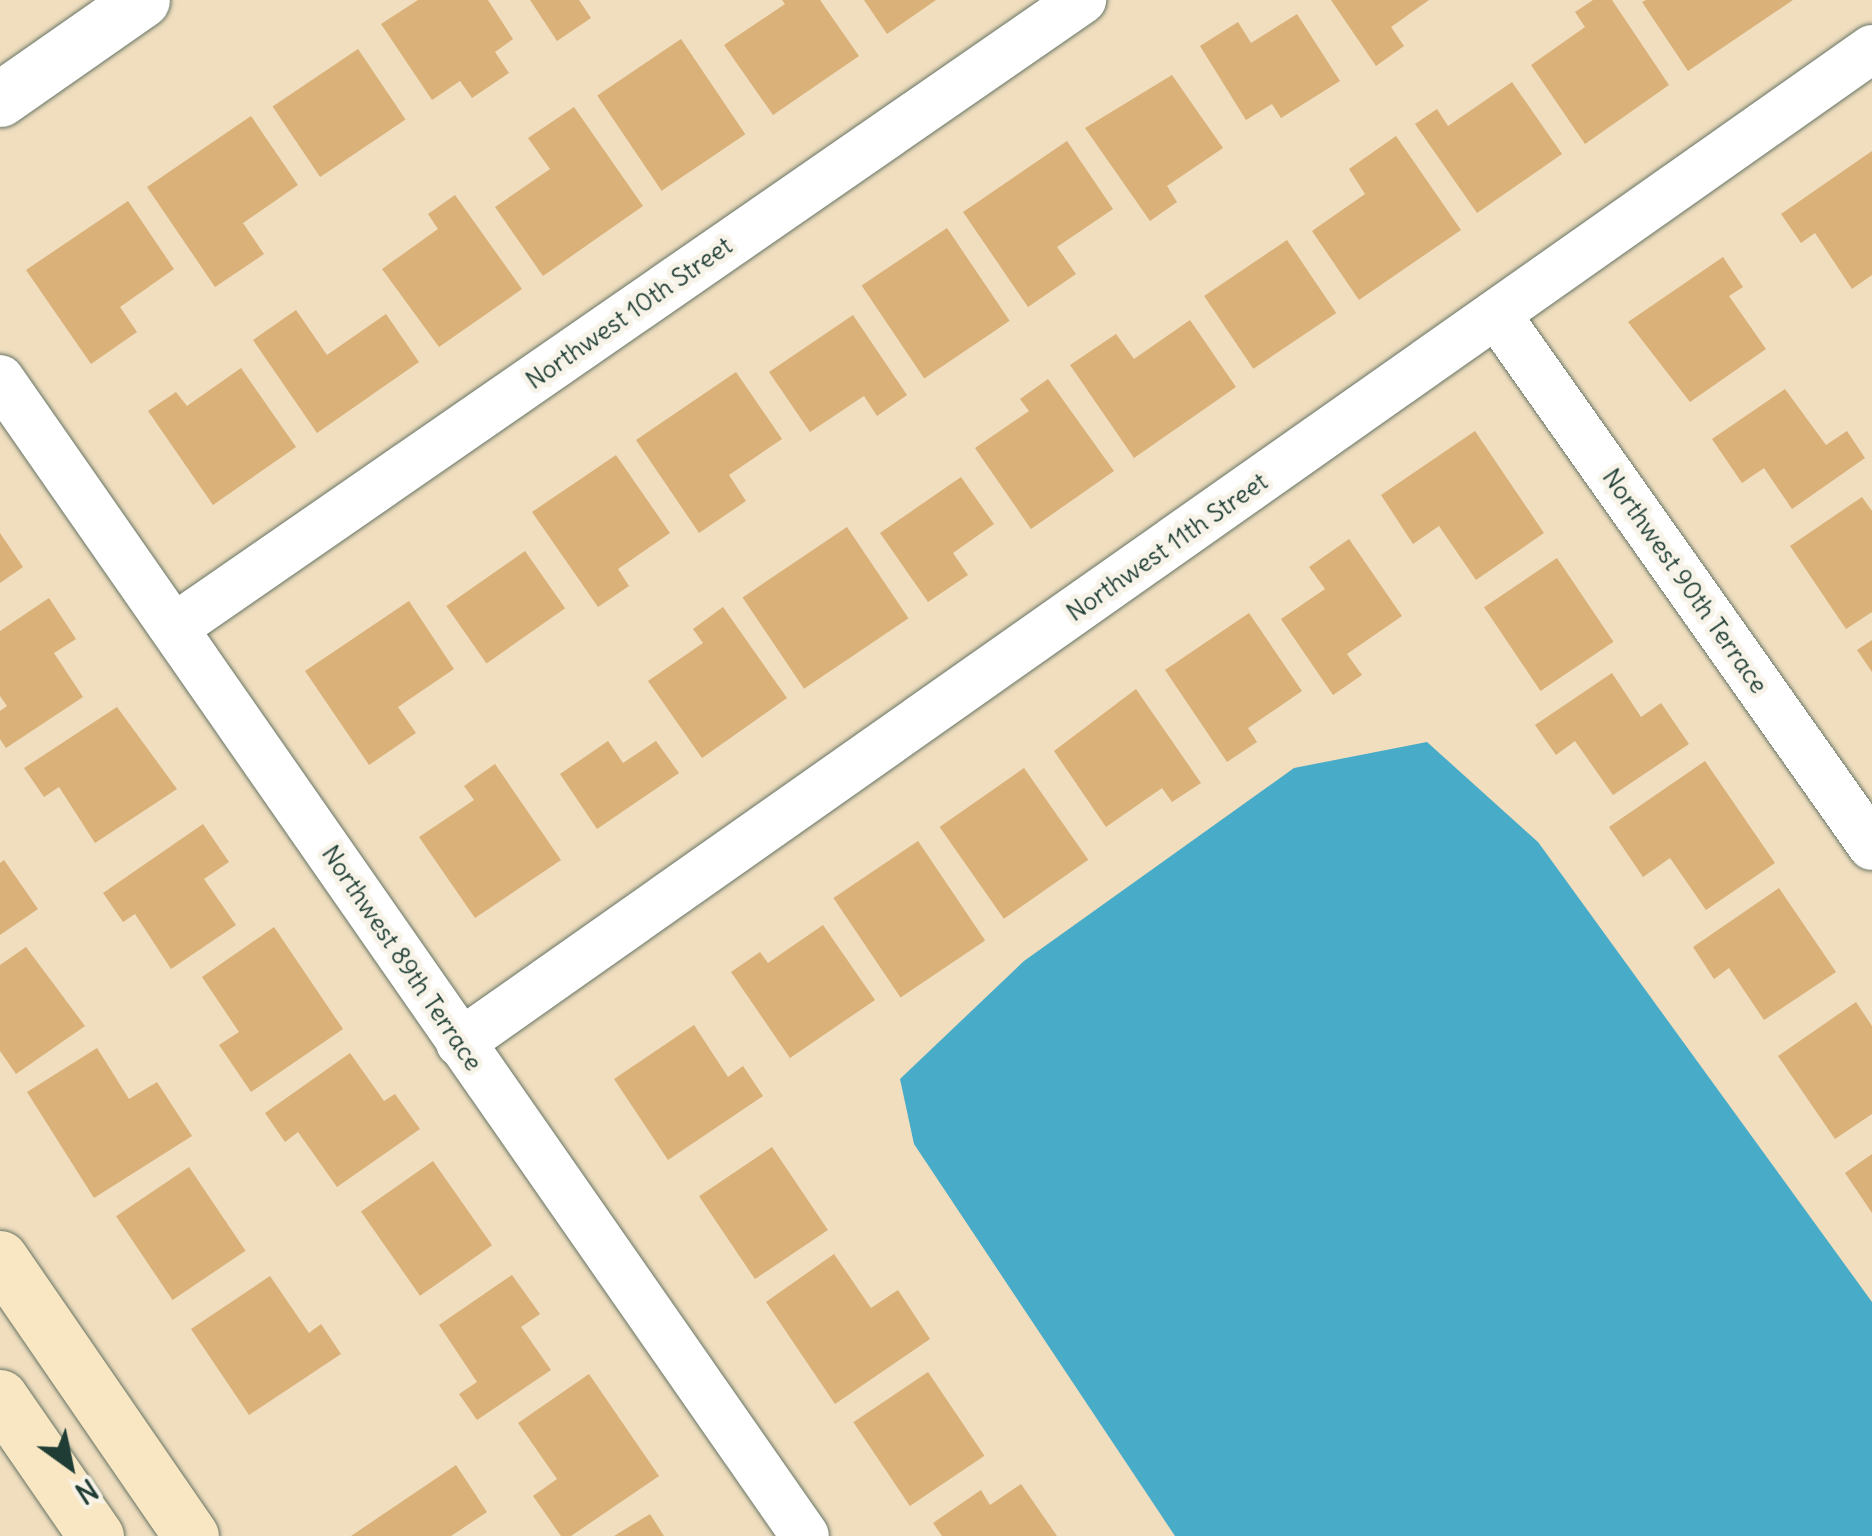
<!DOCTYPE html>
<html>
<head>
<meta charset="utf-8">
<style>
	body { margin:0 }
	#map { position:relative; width:1872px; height:1536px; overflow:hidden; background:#f0debf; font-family:Delius,sans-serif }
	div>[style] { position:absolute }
	.water>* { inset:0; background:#48abc7 }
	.building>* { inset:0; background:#d9b179; transform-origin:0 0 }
	.roads { filter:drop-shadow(0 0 2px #687565) drop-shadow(0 0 2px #687565) }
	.minor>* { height:48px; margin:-24px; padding:0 24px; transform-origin:24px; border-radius:24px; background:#fff }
	.tertiary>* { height:55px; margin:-27.5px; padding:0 27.5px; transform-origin:27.5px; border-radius:27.5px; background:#fff }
	.secondary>* { height:55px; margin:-27.5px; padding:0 27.5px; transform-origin:27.5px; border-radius:27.5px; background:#f9e7c3 }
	span { translate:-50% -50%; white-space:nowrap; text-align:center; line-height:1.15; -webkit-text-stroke:10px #f7f3e8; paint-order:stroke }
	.street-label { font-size:25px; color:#1f3d34 }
	.north { position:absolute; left:20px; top:1416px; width:100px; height:100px; -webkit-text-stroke:8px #f7f3e8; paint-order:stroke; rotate:147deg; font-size:28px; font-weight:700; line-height:40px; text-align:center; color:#1f3d34 }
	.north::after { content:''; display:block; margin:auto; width:35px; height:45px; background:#1f3d34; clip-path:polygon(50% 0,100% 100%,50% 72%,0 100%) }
</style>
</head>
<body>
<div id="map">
	<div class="water">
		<div style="clip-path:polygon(1427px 742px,1538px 842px,1872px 1302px,1872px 1536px,1175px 1536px,914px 1144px,900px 1079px,1024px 961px,1294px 768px)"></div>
	</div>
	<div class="building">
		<div style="clip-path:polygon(418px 0,488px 0,513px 39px,495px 52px,509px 73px,472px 98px,460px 81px,432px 100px,381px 24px)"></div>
		<div style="clip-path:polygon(530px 0,579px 0,591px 18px,557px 41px)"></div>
		<div style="clip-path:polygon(782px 0,820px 0,859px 56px,773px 115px,724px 45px,785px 4px)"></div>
		<div style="clip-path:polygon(864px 0,936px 0,887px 34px)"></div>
		<div style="clip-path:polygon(1331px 0,1429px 0,1391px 27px,1404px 46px,1376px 66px)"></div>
		<div style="clip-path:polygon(1593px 0,1612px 0,1669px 85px,1585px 144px,1531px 65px,1585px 27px,1575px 12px)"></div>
		<div style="clip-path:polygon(1646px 0,1793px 0,1688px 71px,1642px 2px)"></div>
		<div style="clip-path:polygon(1297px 14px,1340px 81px,1281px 118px,1272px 104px,1246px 120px,1200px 46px,1238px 22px,1251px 43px)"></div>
		<div style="left:681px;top:39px;width:115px;height:101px;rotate:56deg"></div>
		<div style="left:358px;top:49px;width:85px;height:103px;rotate:56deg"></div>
		<div style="clip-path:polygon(1172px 75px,1223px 148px,1167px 186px,1177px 202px,1150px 221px,1085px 128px)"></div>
		<div style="clip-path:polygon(1512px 82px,1562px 154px,1477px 213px,1415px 124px,1437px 109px,1448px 126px)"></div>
		<div style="clip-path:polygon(574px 107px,643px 206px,543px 276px,495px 207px,550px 169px,528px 138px)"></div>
		<div style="clip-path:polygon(251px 116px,298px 185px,243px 223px,264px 254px,215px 287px,147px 187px)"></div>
		<div style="clip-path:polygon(1396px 136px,1461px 230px,1359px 300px,1312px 231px,1365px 194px,1349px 169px)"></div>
		<div style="clip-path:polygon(1067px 141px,1113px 209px,1057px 247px,1076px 274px,1028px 307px,963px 212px)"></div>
		<div style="clip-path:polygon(1872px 151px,1872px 275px,1852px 289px,1815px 233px,1801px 243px,1781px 214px)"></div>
		<div style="clip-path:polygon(455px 195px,522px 289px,439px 347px,382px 269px,438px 229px,428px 214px)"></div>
		<div style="clip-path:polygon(128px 201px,174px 269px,120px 307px,137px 332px,91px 364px,26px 270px)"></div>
		<div style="left:947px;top:228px;width:112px;height:103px;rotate:56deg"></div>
		<div style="left:1287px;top:240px;width:88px;height:100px;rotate:56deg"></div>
		<div style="clip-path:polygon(1723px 257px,1743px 287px,1729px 296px,1766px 349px,1690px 402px,1628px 322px)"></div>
		<div style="clip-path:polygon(296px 310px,327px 355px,386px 314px,419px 362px,317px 433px,253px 340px)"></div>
		<div style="clip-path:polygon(853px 315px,907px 395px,877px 416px,864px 396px,810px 432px,769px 372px)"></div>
		<div style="clip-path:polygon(1190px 320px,1236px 387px,1134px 458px,1070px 365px,1116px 334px,1134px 359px)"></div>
		<div style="clip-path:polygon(241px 368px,296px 447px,213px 505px,148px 411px,176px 392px,187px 406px)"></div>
		<div style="clip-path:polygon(736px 372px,782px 439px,729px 475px,746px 501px,699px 533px,636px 440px)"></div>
		<div style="clip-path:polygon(1048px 379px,1114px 471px,1031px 529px,975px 448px,1029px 411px,1020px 399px)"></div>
		<div style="clip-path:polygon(1785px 389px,1826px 445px,1847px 431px,1865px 458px,1792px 509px,1764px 468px,1742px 483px,1712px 439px)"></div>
		<div style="clip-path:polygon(1475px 431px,1544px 533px,1476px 580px,1439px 526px,1413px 544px,1381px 495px)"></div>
		<div style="clip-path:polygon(616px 455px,670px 533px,618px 569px,629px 586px,598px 607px,532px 512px)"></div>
		<div style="clip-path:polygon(961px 477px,994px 524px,953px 553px,968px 575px,928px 602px,880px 533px)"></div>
		<div style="clip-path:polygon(1862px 497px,1872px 511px,1872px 612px,1846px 629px,1790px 546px)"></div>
		<div style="left:847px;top:527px;width:110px;height:126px;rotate:56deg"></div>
		<div style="clip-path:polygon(0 533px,23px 567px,0 583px)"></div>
		<div style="clip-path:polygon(1349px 539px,1402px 616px,1347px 654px,1362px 675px,1333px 695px,1281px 619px,1325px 589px,1309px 567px)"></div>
		<div style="left:525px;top:551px;width:70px;height:96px;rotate:55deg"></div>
		<div style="left:1557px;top:558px;width:101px;height:88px;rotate:56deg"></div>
		<div style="clip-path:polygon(49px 598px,76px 639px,54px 653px,83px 697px,6px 748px,0 739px,0 711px,7px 706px,0 696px,0 631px)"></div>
		<div style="clip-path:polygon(409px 601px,454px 669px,398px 707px,416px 733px,369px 765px,305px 671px)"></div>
		<div style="clip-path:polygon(723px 607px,787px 698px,702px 758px,648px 681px,703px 643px,693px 629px)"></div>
		<div style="clip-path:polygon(1249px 613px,1302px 691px,1248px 728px,1257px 742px,1227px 762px,1165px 670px)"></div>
		<div style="clip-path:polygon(1872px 640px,1872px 672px,1857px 650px)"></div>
		<div style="clip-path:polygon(1612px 673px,1641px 717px,1661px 703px,1689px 744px,1613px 795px,1575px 741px,1556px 755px,1535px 725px)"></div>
		<div style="clip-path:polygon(1136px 689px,1201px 783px,1172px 802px,1162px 788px,1106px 827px,1054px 751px)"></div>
		<div style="clip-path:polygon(117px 707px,177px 789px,95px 843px,59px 787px,44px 797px,24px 768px)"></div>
		<div style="clip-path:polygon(608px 741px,623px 763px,656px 741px,679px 773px,597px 829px,560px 774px)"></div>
		<div style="clip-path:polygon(1705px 761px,1775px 863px,1706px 910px,1670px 858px,1643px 877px,1609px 827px)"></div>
		<div style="clip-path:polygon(495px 764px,561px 860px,475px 918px,419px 837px,474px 800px,464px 786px)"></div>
		<div style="left:1024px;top:768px;width:112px;height:103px;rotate:55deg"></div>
		<div style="clip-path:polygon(203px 824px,229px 862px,204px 879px,236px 925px,171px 969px,135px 914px,123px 922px,103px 893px)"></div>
		<div style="left:918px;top:841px;width:120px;height:102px;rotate:56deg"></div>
		<div style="clip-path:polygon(4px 860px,38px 909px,0 935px,0 863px)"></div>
		<div style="clip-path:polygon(1779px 888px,1836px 972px,1764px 1020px,1729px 968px,1714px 979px,1693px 947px)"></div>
		<div style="clip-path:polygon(823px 925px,875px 1000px,790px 1058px,731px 972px,760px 952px,768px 963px)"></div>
		<div style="clip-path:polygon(274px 927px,343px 1029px,251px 1092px,219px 1045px,239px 1032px,202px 977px)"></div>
		<div style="clip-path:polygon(26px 947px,85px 1026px,16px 1074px,0 1051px,0 965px)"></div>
		<div style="clip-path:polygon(1856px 1002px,1872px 1026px,1872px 1114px,1835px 1139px,1778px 1056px)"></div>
		<div style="clip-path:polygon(694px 1025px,728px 1077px,743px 1066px,763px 1096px,668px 1160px,614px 1079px)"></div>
		<div style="clip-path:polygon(97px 1048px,129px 1099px,157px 1082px,192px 1136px,94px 1198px,27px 1092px)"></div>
		<div style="clip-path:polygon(350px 1053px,384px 1101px,395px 1094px,420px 1129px,337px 1187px,298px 1132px,285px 1142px,265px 1113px)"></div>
		<div style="left:772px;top:1147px;width:100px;height:88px;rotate:56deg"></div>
		<div style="clip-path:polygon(1872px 1154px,1872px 1213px,1845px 1173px)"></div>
		<div style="left:433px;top:1161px;width:103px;height:88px;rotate:55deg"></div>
		<div style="left:189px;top:1167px;width:101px;height:88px;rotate:56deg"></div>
		<div style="clip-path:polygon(834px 1254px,871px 1308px,898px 1290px,930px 1339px,835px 1404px,766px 1302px)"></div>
		<div style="clip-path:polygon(512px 1275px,540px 1314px,521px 1327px,551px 1370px,477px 1420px,459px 1394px,477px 1382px,439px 1325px)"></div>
		<div style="clip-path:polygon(270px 1276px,309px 1333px,321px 1324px,341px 1354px,249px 1415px,191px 1329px)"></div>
		<div style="left:928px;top:1372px;width:101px;height:90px;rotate:56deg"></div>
		<div style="clip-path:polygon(589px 1374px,659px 1476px,571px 1536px,561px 1536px,533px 1496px,557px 1479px,518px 1423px)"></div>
		<div style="clip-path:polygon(456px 1465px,487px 1512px,451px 1536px,351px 1536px)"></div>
		<div style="clip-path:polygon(1021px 1484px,1057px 1536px,942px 1536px,933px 1523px,981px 1490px,990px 1505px)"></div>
		<div style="clip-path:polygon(650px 1514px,664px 1536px,614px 1536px)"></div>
	</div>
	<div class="roads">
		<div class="minor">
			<div style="left:1497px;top:315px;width:650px;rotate:54.77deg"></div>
			<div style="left:0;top:379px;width:1409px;rotate:55.17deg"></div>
			<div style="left:175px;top:627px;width:1103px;rotate:-34.66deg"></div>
			<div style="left:460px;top:1043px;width:1727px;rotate:-35.14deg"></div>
		</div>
		<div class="tertiary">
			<div style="left:0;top:99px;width:173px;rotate:-34.9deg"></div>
		</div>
		<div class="secondary">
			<div style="left:0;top:1258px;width:337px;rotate:55.5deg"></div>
			<div style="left:0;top:1397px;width:169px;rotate:55.4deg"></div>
		</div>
	</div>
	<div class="street-label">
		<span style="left:629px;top:313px;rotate:-35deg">Northwest 10th Street</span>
		<span style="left:1167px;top:547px;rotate:-35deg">Northwest 11th Street</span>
		<span style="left:1685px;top:581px;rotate:55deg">Northwest 90th Terrace</span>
		<span style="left:402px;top:958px;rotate:56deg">Northwest 89th Terrace</span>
	</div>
	<div class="north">N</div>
</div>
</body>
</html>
